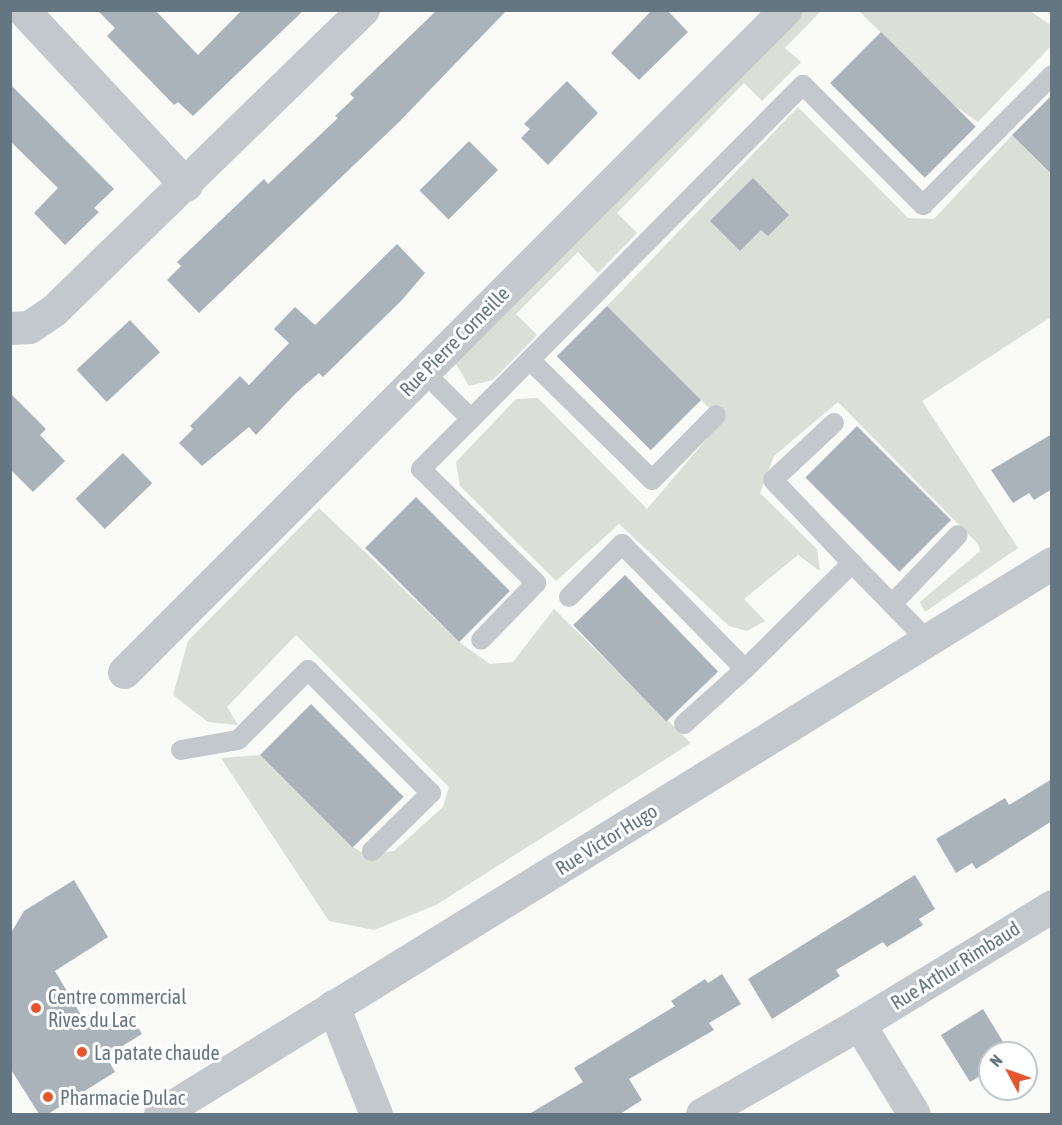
<!DOCTYPE html>
<html>
<head>
<meta charset="utf-8">
<style>
	body { margin:0 }
	#map { position:relative; width:1062px; height:1125px; overflow:hidden; background:#fafaf8; font-family:"Asap Condensed",sans-serif }
	div>[style] { position:absolute }
	.green>* { inset:0; background:#dadfd7 }
	.building>* { inset:0; background:#aab3b9; transform-origin:0 0 }
	.service>* { height:20px; margin:-10px; padding:0 10px; transform-origin:10px; border-radius:10px; background:#c3c8cc }
	.minor>* { height:33px; margin:-16.5px; padding:0 16.5px; transform-origin:16.5px; border-radius:16.5px; background:#c3c8cc }
	.dots>* { width:16px; height:16px; translate:-50% -50%; box-sizing:border-box; border:3px solid #fff; border-radius:50% }
	span { translate:-50% -50%; white-space:nowrap; text-align:center; line-height:1.15; -webkit-text-stroke:6px #fff; paint-order:stroke }
	.street-label { font-size:20px; color:#657683 }
	.poi-label { font-size:20px; color:#657683 }
	.left { translate:0 -50%; text-align:left }
	.frame { position:absolute; inset:0; border:12px solid #657683; pointer-events:none }
	.north { position:absolute; left:978px; top:1041px; width:60px; height:60px; box-sizing:border-box; background:#fff; border:2px solid #c1c8cd; border-radius:50%; rotate:311deg; font-size:16px; font-weight:700; line-height:24px; text-align:center; color:#657683 }
	.north::after { content:''; display:block; margin:auto; width:21px; height:27px; background:#e4572e; clip-path:polygon(50% 0,100% 100%,50% 72%,0 100%) }
</style>
</head>
<body>
<div id="map">
	<div class="green">
		<div style="clip-path:polygon(803px 11px,821px 11px,785px 48px,801px 62px,762px 101px,744px 83px,617px 213px,637px 233px,598px 273px,578px 252px,516px 314px,537px 335px,493px 380px,469px 386px,455px 362px)"></div>
		<div style="clip-path:polygon(859px 11px,1030px 11px,1051px 25px,1051px 46px,978px 122px,955px 106px)"></div>
		<div style="clip-path:polygon(798px 107px,908px 218px,934px 219px,1012px 135px,1051px 175px,1051px 317px,922px 401px,1018px 548px,925px 612px,920px 602px,980px 551px,978px 544px,838px 402px,774px 456px,760px 493px,817px 549px,820px 571px,798px 555px,744px 599px,765px 621px,747px 631px,729px 626px,619px 524px,556px 581px,460px 486px,456px 462px,516px 399px,538px 398px,647px 509px,722px 421px,607px 306px)"></div>
		<div style="clip-path:polygon(319px 508px,459px 642px,490px 664px,513px 662px,554px 609px,691px 743px,436px 905px,374px 930px,329px 921px,221px 758px,260px 755px,353px 847px,365px 854px,394px 851px,443px 807px,449px 787px,296px 635px,227px 707px,238px 725px,208px 722px,173px 695px,188px 641px)"></div>
	</div>
	<div class="building">
		<div style="clip-path:polygon(97px 10px,155px 10px,198px 55px,242px 10px,304px 10px,193px 116px,178px 102px,174px 105px,107px 36px,115px 28px)"></div>
		<div style="clip-path:polygon(437px 10px,507px 10px,399px 122px,199px 313px,167px 280px,181px 266px,177px 262px,264px 179px,268px 184px,338px 118px,335px 116px,354px 98px,350px 94px)"></div>
		<div style="clip-path:polygon(652px 10px,667px 10px,688px 32px,639px 80px,611px 53px)"></div>
		<div style="left:881px;top:32px;width:134px;height:72px;rotate:45deg"></div>
		<div style="clip-path:polygon(567px 81px,598px 113px,548px 165px,521px 138px,530px 129px,524px 124px)"></div>
		<div style="clip-path:polygon(10px 84px,114px 189px,94px 208px,99px 212px,65px 245px,34px 213px,58px 188px,10px 141px)"></div>
		<div style="clip-path:polygon(1052px 95px,1052px 175px,1012px 135px)"></div>
		<div style="left:469px;top:141px;width:41px;height:70px;rotate:45deg"></div>
		<div style="clip-path:polygon(753px 178px,789px 215px,768px 236px,761px 230px,740px 251px,710px 221px)"></div>
		<div style="clip-path:polygon(397px 244px,425px 273px,401px 301px,323px 377px,319px 373px,297px 392px,256px 435px,249px 427px,202px 466px,179px 443px,193px 429px,190px 426px,240px 376px,249px 385px,289px 343px,274px 329px,295px 307px,315px 325px)"></div>
		<div style="left:607px;top:306px;width:133px;height:71px;rotate:45deg"></div>
		<div style="left:130px;top:320px;width:44px;height:73px;rotate:47deg"></div>
		<div style="clip-path:polygon(10px 393px,46px 429px,40px 435px,65px 461px,33px 492px,10px 469px)"></div>
		<div style="left:857px;top:426px;width:133px;height:73px;rotate:45deg"></div>
		<div style="clip-path:polygon(1052px 434px,1052px 489px,1034px 500px,1029px 493px,1013px 503px,991px 470px)"></div>
		<div style="left:123px;top:453px;width:42px;height:66px;rotate:46deg"></div>
		<div style="left:416px;top:497px;width:133px;height:72px;rotate:45deg"></div>
		<div style="left:625px;top:575px;width:134px;height:72px;rotate:46deg"></div>
		<div style="left:311px;top:704px;width:131px;height:72px;rotate:45deg"></div>
		<div style="clip-path:polygon(1052px 779px,1052px 821px,976px 869px,972px 863px,956px 873px,936px 839px,1005px 798px,1009px 805px)"></div>
		<div style="clip-path:polygon(915px 875px,935px 909px,919px 919px,923px 925px,887px 947px,883px 942px,836px 970px,840px 976px,772px 1019px,748px 979px)"></div>
		<div style="clip-path:polygon(74px 880px,108px 937px,55px 971px,81px 1015px,130px 1014px,142px 1034px,106px 1056px,115px 1072px,48px 1114px,39px 1114px,10px 1068px,11px 933px,24px 911px)"></div>
		<div style="clip-path:polygon(722px 974px,741px 1004px,709px 1023px,714px 1030px,629px 1079px,642px 1100px,620px 1114px,529px 1114px,583px 1082px,574px 1068px,675px 1006px,671px 1001px,705px 979px,708px 983px)"></div>
		<div style="clip-path:polygon(983px 1009px,1010px 1053px,990px 1053px,990px 1070px,970px 1082px,941px 1035px)"></div>
	</div>
	<div class="service">
		<div style="left:530px;top:360px;width:171px;rotate:44.5deg"></div>
		<div style="left:652px;top:480px;width:91px;rotate:-45.4deg"></div>
		<div style="left:424px;top:372px;width:66px;rotate:45deg"></div>
		<div style="left:471px;top:419px;width:471px;rotate:-45.2deg"></div>
		<div style="left:803px;top:85px;width:170px;rotate:45deg"></div>
		<div style="left:923px;top:205px;width:183px;rotate:-45.2deg"></div>
		<div style="left:471px;top:419px;width:71px;rotate:135deg"></div>
		<div style="left:421px;top:469px;width:162px;rotate:44.7deg"></div>
		<div style="left:536px;top:583px;width:79px;rotate:134deg"></div>
		<div style="left:834px;top:423px;width:83px;rotate:136.9deg"></div>
		<div style="left:773px;top:480px;width:115px;rotate:46.4deg"></div>
		<div style="left:569px;top:597px;width:75px;rotate:-45deg"></div>
		<div style="left:622px;top:544px;width:175px;rotate:45.5deg"></div>
		<div style="left:745px;top:669px;width:151px;rotate:-44.7deg"></div>
		<div style="left:852px;top:563px;width:107px;rotate:45.8deg"></div>
		<div style="left:892px;top:604px;width:95px;rotate:-46.3deg"></div>
		<div style="left:684px;top:724px;width:82px;rotate:-42deg"></div>
		<div style="left:181px;top:750px;width:58px;rotate:-10deg"></div>
		<div style="left:238px;top:740px;width:99px;rotate:-45deg"></div>
		<div style="left:308px;top:670px;width:174px;rotate:45deg"></div>
		<div style="left:431px;top:793px;width:83px;rotate:135.5deg"></div>
	</div>
	<div class="minor">
		<div style="left:23px;top:10px;width:239px;rotate:47deg"></div>
		<div style="left:10px;top:328px;width:19px;rotate:-3deg"></div>
		<div style="left:29px;top:327px;width:30px;rotate:-34deg"></div>
		<div style="left:54px;top:310px;width:431px;rotate:-44.2deg"></div>
		<div style="left:124px;top:672px;width:936px;rotate:-45.04deg"></div>
		<div style="left:333px;top:1006px;width:116px;rotate:68.3deg"></div>
		<div style="left:859px;top:1024px;width:105px;rotate:58.6deg"></div>
		<div style="left:160px;top:1114px;width:1048px;rotate:-31.7deg"></div>
		<div style="left:702px;top:1114px;width:181px;rotate:-29.8deg"></div>
		<div style="left:859px;top:1024px;width:226px;rotate:-31.4deg"></div>
	</div>
	<div class="dots">
		<div style="left:36px;top:1008px;background:#e4572e"></div>
		<div style="left:82px;top:1052px;background:#e4572e"></div>
		<div style="left:48px;top:1097px;background:#e4572e"></div>
	</div>
	<div class="street-label">
		<span style="left:454px;top:341px;rotate:-45deg">Rue Pierre Corneille</span>
		<span style="left:606px;top:839px;rotate:-32deg">Rue Victor Hugo</span>
		<span style="left:955px;top:965px;rotate:-32deg">Rue Arthur Rimbaud</span>
	</div>
	<div class="poi-label">
		<span class="left" style="left:48px;top:1008px">Centre commercial<br>Rives du Lac</span>
		<span class="left" style="left:94px;top:1052px">La patate chaude</span>
		<span class="left" style="left:60px;top:1097px">Pharmacie Dulac</span>
	</div>
	<div class="frame"></div>
	<div class="north">N</div>
</div>
</body>
</html>
